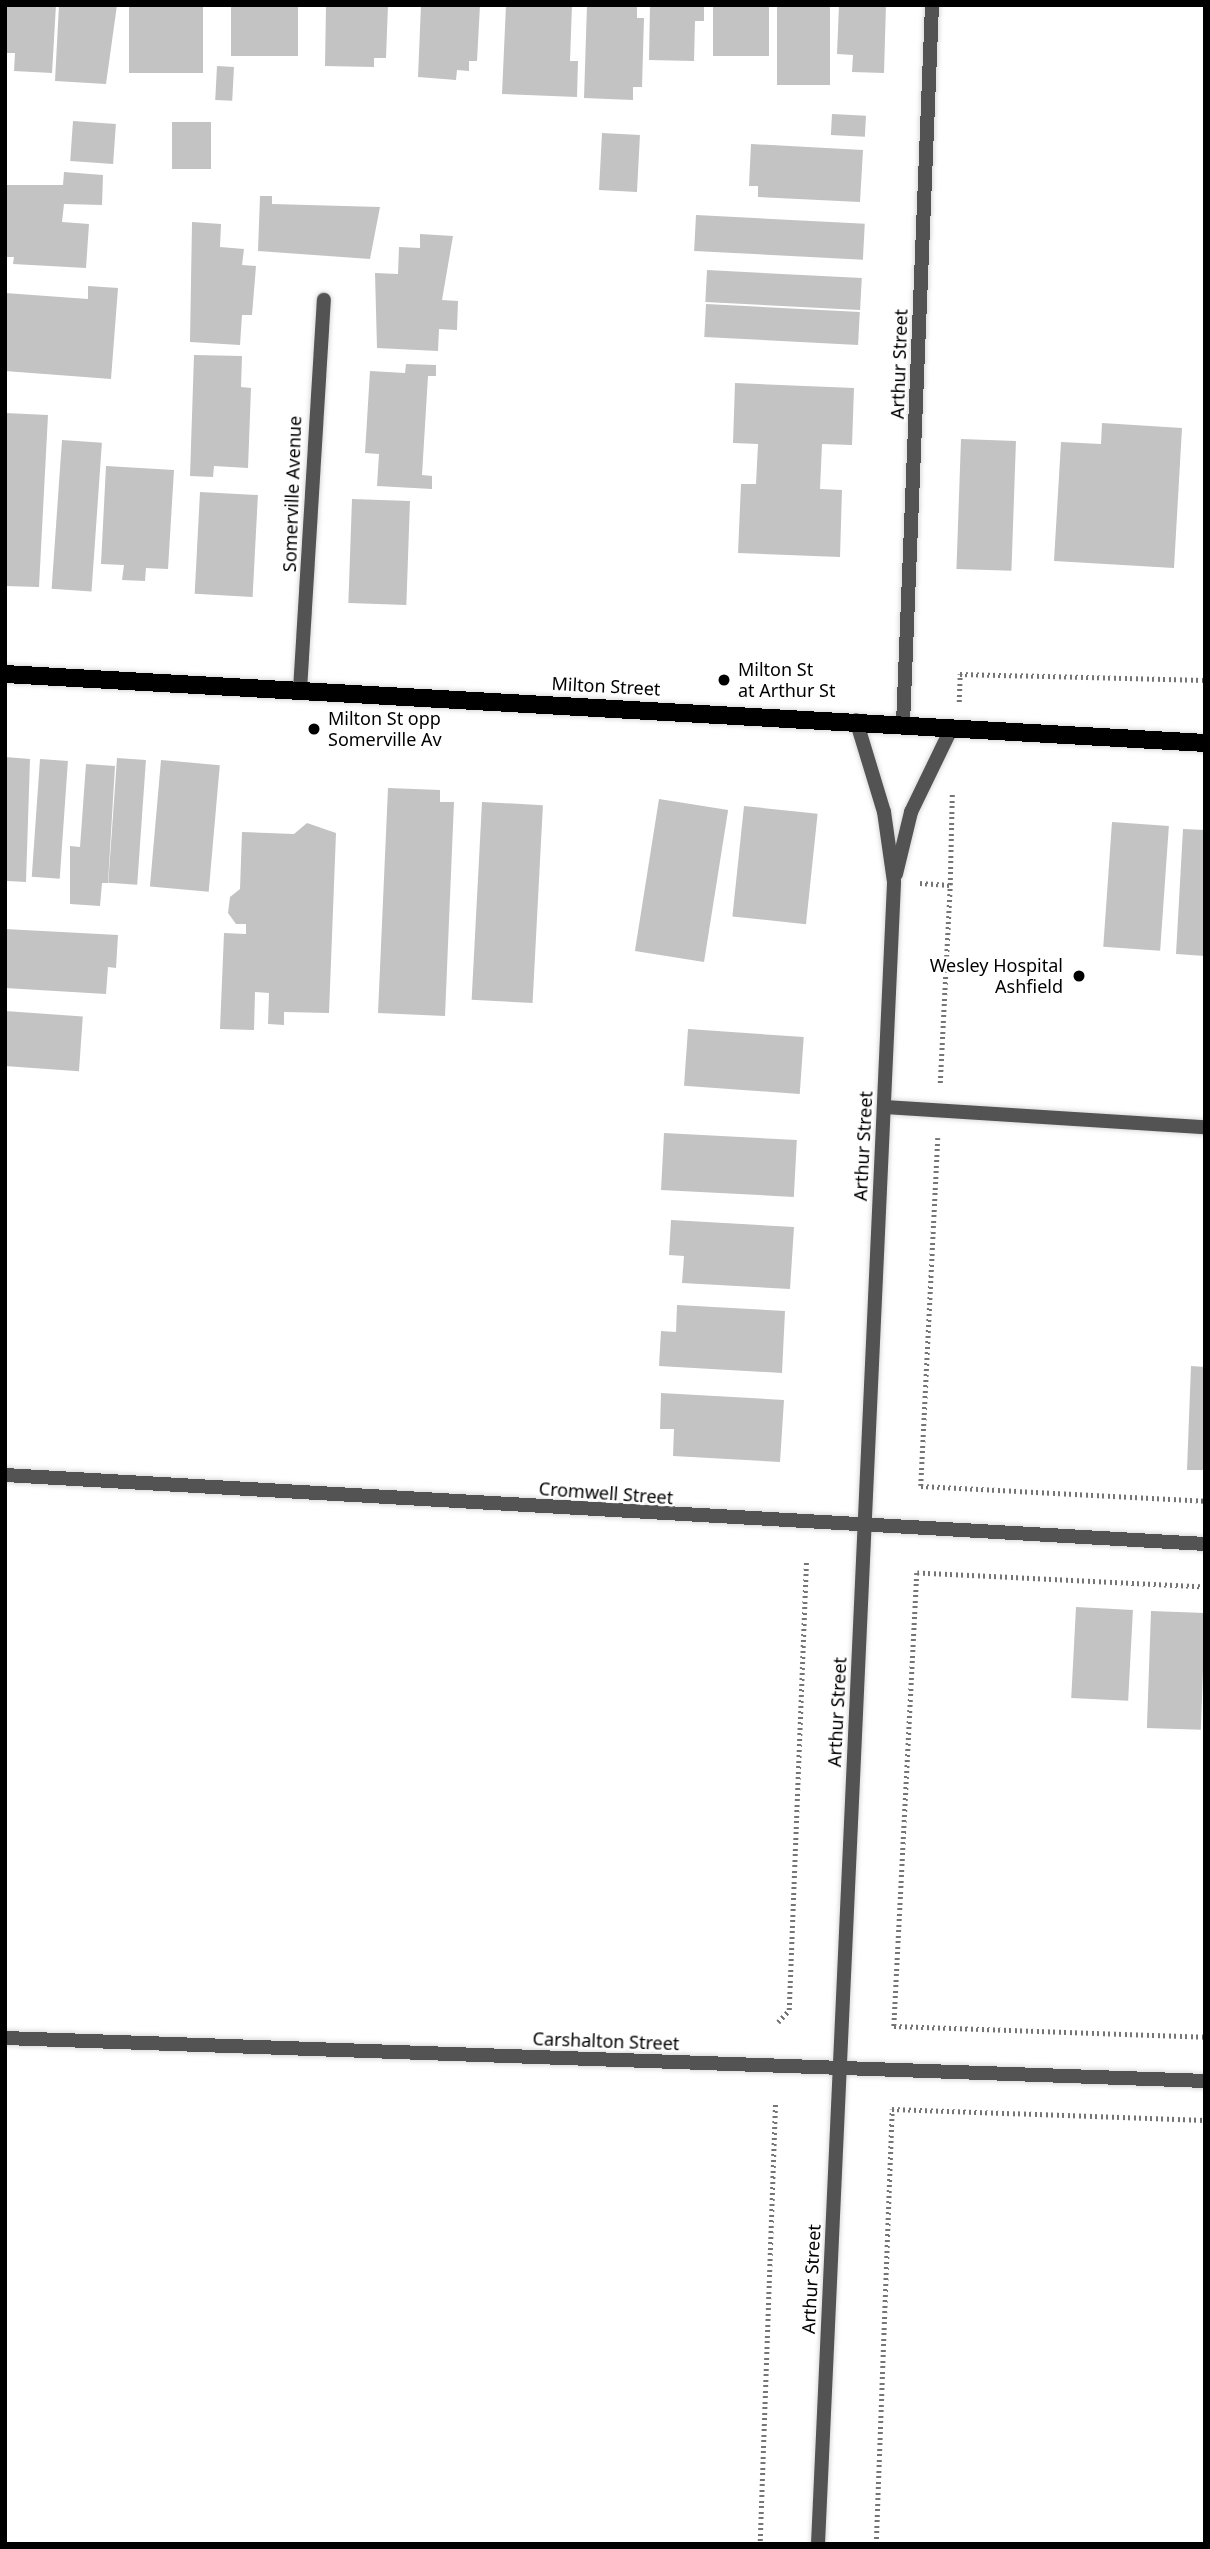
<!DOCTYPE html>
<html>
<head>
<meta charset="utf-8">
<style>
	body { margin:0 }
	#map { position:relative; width:1210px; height:2549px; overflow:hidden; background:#fff; font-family:"Noto Sans",sans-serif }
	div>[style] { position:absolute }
	.building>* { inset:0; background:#c3c3c3; transform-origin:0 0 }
	.path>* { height:4.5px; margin-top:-2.25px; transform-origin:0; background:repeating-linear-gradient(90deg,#757575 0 2px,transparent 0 5.5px) }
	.roads { filter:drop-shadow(0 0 2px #dbdbdb) drop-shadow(0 0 2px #dbdbdb) }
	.service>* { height:14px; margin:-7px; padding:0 7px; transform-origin:7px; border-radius:7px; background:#535353 }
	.minor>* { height:14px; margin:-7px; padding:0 7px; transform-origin:7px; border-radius:7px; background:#535353 }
	.primary>* { height:18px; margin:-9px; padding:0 9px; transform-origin:9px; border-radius:9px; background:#000 }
	.dots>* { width:19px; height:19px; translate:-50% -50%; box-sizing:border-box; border:4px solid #fff; border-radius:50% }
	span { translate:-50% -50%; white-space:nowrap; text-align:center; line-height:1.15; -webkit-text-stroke:5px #fff; paint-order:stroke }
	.street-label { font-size:18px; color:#000 }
	.poi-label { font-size:18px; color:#000 }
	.left { translate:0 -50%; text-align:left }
	.right { translate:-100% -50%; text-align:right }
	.frame { position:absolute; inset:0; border:7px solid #000; pointer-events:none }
</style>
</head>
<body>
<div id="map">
	<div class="building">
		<div style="clip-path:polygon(5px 5px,56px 5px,52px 73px,14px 71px,15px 53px,5px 53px)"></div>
		<div style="clip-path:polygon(59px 5px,117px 5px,106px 84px,55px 81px)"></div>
		<div style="left:129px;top:5px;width:74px;height:68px"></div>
		<div style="left:231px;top:5px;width:67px;height:51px"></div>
		<div style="clip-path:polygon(326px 5px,388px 5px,386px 58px,374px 58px,374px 67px,325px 66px)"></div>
		<div style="clip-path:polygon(421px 5px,480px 5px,477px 61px,469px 61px,469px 71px,457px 70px,456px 80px,418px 77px)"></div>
		<div style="clip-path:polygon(506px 5px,572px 5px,570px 61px,578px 61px,577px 97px,502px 94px)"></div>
		<div style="clip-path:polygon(587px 5px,637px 5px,637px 18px,644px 18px,642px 87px,633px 87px,633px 100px,584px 98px)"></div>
		<div style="clip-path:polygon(650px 5px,704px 5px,704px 21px,695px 21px,694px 61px,649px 60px)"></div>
		<div style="left:713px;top:5px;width:56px;height:51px"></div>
		<div style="left:777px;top:5px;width:53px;height:80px"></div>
		<div style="clip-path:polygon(839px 5px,886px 5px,884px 73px,852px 72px,853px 55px,837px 54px)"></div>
		<div style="left:217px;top:66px;width:17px;height:34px;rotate:3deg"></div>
		<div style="left:832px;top:114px;width:34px;height:21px;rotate:3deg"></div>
		<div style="left:73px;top:121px;width:43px;height:40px;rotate:4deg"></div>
		<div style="left:172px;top:122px;width:39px;height:47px"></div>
		<div style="left:602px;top:133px;width:38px;height:57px;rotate:3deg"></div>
		<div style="clip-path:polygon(751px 144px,863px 150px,860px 202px,758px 197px,758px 186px,749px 186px)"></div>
		<div style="clip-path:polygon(64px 172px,103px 175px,102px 205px,64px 204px,62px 222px,89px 224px,86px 268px,13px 264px,14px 257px,5px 257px,5px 185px,63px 185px)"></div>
		<div style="clip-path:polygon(260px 196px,272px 196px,272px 204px,380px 207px,370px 259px,258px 251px)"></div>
		<div style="left:696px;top:215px;width:169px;height:36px;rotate:3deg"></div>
		<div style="clip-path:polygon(192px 222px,221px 224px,220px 247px,244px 249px,242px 265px,256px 266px,252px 315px,242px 315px,240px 345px,190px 342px)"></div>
		<div style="clip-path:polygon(420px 234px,453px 236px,442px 300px,458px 301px,457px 330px,439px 329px,438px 351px,377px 348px,375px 273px,398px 274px,399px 247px,420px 248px)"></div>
		<div style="left:707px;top:270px;width:155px;height:32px;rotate:3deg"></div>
		<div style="clip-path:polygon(88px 286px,118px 288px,111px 379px,5px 371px,5px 293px,88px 299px)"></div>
		<div style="left:706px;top:304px;width:154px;height:33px;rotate:3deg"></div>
		<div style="clip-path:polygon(194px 355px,242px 356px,241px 387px,251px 388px,248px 468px,214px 466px,213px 477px,190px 476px)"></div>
		<div style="clip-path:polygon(406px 364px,436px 365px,436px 376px,428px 376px,422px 475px,432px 476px,432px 489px,377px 486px,379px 454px,365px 453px,370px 371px,405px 373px)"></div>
		<div style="clip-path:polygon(735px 383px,854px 388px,852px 445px,822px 444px,820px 489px,842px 490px,840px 557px,738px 553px,741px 484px,756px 484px,758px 444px,733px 443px)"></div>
		<div style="clip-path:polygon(5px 413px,48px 415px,39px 587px,5px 586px)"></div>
		<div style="clip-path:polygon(1102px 423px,1182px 428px,1174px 568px,1054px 561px,1061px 442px,1101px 444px)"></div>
		<div style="left:961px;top:439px;width:55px;height:130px;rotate:2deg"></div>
		<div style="left:62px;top:440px;width:40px;height:149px;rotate:4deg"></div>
		<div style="clip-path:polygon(106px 466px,174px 470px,168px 569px,146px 568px,145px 581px,122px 580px,124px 565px,101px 564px)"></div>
		<div style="left:200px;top:492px;width:58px;height:102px;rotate:3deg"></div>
		<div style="left:352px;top:499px;width:58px;height:104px;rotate:2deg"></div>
		<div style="clip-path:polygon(5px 757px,30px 759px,26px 882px,7px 881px,5px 874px)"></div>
		<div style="left:117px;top:758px;width:29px;height:125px;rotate:4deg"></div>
		<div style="left:40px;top:759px;width:28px;height:118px;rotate:4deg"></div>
		<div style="left:161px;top:760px;width:59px;height:127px;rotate:5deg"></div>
		<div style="clip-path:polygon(86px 764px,115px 766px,108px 883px,102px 883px,100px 906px,70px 904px,70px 846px,80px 847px)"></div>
		<div style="clip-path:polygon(388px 788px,440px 790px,440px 802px,454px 802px,445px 1016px,378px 1013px)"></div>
		<div style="left:659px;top:799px;width:70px;height:154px;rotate:9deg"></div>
		<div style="left:482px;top:802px;width:61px;height:198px;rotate:3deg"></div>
		<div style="left:744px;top:806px;width:74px;height:111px;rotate:6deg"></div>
		<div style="left:1112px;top:822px;width:57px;height:125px;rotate:4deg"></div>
		<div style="clip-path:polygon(307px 823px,336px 833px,329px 1013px,284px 1012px,284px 1025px,268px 1024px,269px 993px,255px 992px,254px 1030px,220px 1029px,224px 933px,246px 934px,246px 924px,236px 924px,228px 913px,230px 897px,240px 889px,242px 832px,294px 834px)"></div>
		<div style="clip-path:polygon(1183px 829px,1205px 830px,1205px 956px,1176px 954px)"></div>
		<div style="clip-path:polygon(5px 929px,118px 935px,116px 968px,108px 967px,106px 994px,5px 988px)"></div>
		<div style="left:5px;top:1011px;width:78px;height:55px;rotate:4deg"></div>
		<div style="left:688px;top:1029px;width:116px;height:57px;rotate:4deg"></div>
		<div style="left:664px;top:1133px;width:133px;height:57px;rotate:3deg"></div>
		<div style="clip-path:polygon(671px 1220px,794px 1227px,790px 1289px,682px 1283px,684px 1256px,669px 1255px)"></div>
		<div style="clip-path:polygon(677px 1305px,785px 1311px,782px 1373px,659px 1366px,661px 1331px,676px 1332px)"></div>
		<div style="clip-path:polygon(1191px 1366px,1205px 1367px,1205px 1470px,1187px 1470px)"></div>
		<div style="clip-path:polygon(661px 1393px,784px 1400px,780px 1462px,673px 1456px,674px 1429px,660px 1429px)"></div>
		<div style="left:1076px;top:1607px;width:57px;height:91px;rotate:3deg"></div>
		<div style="left:1151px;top:1611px;width:54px;height:117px;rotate:2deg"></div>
	</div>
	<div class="path">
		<div style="left:959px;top:702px;width:28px;rotate:-88deg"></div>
		<div style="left:960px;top:674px;width:245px;rotate:1.4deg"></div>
		<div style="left:920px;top:883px;width:30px;rotate:4deg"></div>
		<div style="left:950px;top:885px;width:91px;rotate:-88.7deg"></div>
		<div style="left:940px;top:1083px;width:198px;rotate:-87.1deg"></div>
		<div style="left:938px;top:1138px;width:348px;rotate:92.8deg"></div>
		<div style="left:921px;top:1486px;width:284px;rotate:3deg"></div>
		<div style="left:1205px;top:1587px;width:288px;rotate:-177.2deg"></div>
		<div style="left:917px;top:1573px;width:454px;rotate:92.9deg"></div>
		<div style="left:894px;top:2026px;width:311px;rotate:2deg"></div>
		<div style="left:778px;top:2022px;width:16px;rotate:-47deg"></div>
		<div style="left:789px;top:2010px;width:448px;rotate:-87.8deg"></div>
		<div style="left:760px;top:2541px;width:437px;rotate:-88deg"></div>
		<div style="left:876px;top:2544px;width:435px;rotate:-87.9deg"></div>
		<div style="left:892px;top:2109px;width:313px;rotate:2deg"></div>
	</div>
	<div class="roads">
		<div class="service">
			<div style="left:884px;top:1107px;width:322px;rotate:3.6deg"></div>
		</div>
		<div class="minor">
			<div style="left:300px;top:690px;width:391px;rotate:-86.5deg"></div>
			<div style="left:903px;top:724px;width:720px;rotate:-87.69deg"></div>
			<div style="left:896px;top:874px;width:64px;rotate:-76.4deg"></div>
			<div style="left:911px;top:812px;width:94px;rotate:-64.2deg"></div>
			<div style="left:5px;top:1475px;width:1202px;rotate:3.29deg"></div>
			<div style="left:5px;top:2038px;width:1201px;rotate:2.05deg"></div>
			<div style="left:818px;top:2544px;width:1664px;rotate:-87.38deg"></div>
			<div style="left:894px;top:882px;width:71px;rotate:-98.1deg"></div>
			<div style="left:884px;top:812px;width:96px;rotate:-106.9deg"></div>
		</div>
		<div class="primary">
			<div style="left:5px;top:674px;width:1202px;rotate:3.29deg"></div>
		</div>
	</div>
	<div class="dots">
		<div style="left:724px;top:680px;background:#000"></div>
		<div style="left:314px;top:729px;background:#000"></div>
		<div style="left:1079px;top:976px;background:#000"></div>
	</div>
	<div class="street-label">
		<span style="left:899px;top:364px;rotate:-88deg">Arthur Street</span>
		<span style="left:292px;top:494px;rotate:-88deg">Somerville Avenue</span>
		<span style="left:606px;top:686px;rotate:3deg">Milton Street</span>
		<span style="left:863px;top:1146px;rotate:-87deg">Arthur Street</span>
		<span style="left:606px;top:1493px;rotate:4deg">Cromwell Street</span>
		<span style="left:837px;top:1712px;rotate:-87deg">Arthur Street</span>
		<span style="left:606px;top:2041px;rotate:2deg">Carshalton Street</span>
		<span style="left:811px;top:2279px;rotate:-87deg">Arthur Street</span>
	</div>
	<div class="poi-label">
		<span class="left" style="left:738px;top:680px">Milton St<br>at Arthur St</span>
		<span class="left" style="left:328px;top:729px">Milton St opp<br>Somerville Av</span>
		<span class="right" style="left:1063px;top:976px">Wesley Hospital<br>Ashfield</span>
	</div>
	<div class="frame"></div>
</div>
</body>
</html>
